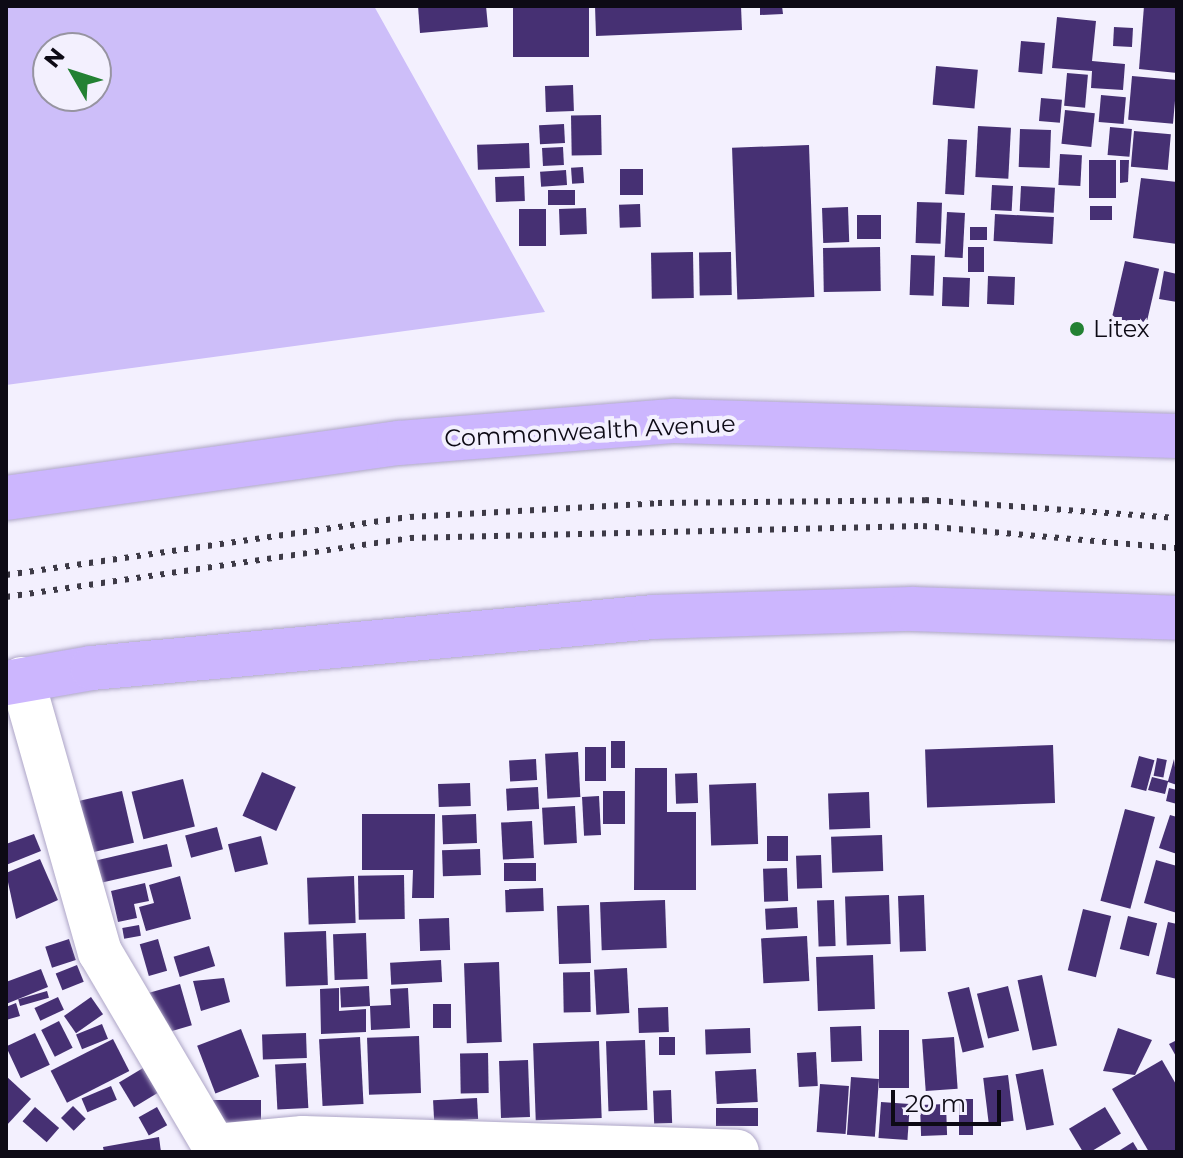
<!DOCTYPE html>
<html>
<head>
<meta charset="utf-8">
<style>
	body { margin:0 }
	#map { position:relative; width:1183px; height:1158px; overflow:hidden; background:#f3f0fe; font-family:Montserrat,sans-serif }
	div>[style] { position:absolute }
	.green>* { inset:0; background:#cdbef9 }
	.building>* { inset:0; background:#463073; transform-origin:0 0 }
	.roads { filter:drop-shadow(0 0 2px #aea6c7) drop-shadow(0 0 2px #aea6c7) }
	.minor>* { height:44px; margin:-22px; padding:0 22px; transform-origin:22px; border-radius:22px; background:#fff }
	.major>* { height:44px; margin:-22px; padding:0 22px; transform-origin:22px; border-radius:22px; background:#ccb6fe }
	.rail>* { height:6px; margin-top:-3px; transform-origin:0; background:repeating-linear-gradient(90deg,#3d3a46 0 4px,transparent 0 12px) }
	.dots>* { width:22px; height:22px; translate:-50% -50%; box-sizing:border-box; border:4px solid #f3f0fe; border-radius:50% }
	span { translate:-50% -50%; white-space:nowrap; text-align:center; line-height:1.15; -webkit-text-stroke:8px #f3f0fe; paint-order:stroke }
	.poi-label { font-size:24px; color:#0d0a15 }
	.left { translate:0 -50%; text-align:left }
	.street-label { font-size:24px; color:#0d0a15 }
	.frame { position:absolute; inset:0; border:8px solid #0d0a15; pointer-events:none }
	.north { position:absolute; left:32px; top:32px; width:80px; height:80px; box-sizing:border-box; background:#f3f0fe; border:2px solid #9794a1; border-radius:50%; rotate:309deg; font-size:22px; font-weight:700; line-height:32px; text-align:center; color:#0d0a15 }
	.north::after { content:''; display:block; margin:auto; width:28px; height:36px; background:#238133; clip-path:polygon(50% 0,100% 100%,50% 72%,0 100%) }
	.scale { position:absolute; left:891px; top:1090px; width:110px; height:36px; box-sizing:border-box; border:4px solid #0d0a15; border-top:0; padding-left:10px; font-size:24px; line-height:28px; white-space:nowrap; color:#0d0a15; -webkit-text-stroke:6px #f3f0fe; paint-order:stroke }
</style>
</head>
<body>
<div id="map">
	<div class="green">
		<div style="clip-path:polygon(evenodd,6px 6px,374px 6px,545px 312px,6px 385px,6px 6px,48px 48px,96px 48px,96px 96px,48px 96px,48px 48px)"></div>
	</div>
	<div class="building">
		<div style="clip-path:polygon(418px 6px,486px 6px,488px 27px,420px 33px)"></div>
		<div style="left:513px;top:6px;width:76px;height:51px"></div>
		<div style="clip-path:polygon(595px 6px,741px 6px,742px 30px,596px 36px)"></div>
		<div style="clip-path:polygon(760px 6px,782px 6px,783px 14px,760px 15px)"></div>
		<div style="clip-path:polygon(1144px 6px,1177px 6px,1177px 73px,1139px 69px)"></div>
		<div style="clip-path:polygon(1057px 17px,1096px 21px,1092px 61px,1125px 64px,1123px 90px,1091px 88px,1092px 71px,1052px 68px)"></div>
		<div style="left:1114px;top:27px;width:19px;height:19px;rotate:3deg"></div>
		<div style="left:1021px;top:41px;width:24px;height:31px;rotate:5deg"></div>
		<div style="left:936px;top:66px;width:42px;height:39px;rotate:5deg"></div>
		<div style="left:1067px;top:73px;width:21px;height:33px;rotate:5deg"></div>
		<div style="left:1132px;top:76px;width:45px;height:44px;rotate:5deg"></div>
		<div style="left:573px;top:85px;width:26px;height:28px;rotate:88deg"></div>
		<div style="left:1101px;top:95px;width:25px;height:27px;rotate:5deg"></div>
		<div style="left:1041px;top:98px;width:21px;height:23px;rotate:5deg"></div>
		<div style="left:1065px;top:110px;width:30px;height:34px;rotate:6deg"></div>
		<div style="left:601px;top:115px;width:40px;height:30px;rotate:89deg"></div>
		<div style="left:564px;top:124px;width:19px;height:25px;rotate:87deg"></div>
		<div style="left:978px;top:126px;width:33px;height:51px;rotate:3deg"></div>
		<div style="left:1110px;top:127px;width:22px;height:28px;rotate:5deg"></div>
		<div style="left:1020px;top:129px;width:31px;height:38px;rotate:2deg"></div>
		<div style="left:1134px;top:131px;width:37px;height:36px;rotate:5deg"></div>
		<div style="left:948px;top:139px;width:19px;height:55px;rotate:3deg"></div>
		<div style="left:529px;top:143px;width:25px;height:52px;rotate:88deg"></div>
		<div style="left:809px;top:145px;width:152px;height:77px;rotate:88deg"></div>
		<div style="left:563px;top:147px;width:18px;height:21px;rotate:87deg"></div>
		<div style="left:1060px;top:154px;width:22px;height:31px;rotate:3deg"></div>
		<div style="left:1089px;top:160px;width:27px;height:38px"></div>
		<div style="clip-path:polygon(1120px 160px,1129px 160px,1128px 182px,1120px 183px)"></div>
		<div style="left:583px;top:167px;width:16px;height:12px;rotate:86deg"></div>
		<div style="left:620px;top:169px;width:23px;height:26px"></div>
		<div style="left:566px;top:170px;width:15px;height:26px;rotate:86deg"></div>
		<div style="left:524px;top:176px;width:25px;height:29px;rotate:88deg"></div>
		<div style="clip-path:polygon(1141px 178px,1177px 182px,1177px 244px,1133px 238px)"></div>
		<div style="left:992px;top:185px;width:21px;height:25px;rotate:3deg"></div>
		<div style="left:1021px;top:186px;width:34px;height:25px;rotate:3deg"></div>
		<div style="left:575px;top:190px;width:15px;height:27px;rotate:90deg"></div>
		<div style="left:917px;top:202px;width:25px;height:41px;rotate:2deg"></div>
		<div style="left:640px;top:204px;width:23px;height:21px;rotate:88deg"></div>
		<div style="left:1090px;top:206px;width:22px;height:14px"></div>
		<div style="left:848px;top:207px;width:35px;height:26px;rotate:88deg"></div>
		<div style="left:586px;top:208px;width:26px;height:27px;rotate:88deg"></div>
		<div style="left:519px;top:209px;width:27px;height:37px"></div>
		<div style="left:947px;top:212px;width:18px;height:45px;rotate:3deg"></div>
		<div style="left:995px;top:214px;width:59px;height:27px;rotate:3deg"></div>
		<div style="left:857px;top:215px;width:24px;height:24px"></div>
		<div style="left:970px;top:227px;width:17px;height:13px"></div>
		<div style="left:880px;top:247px;width:44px;height:57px;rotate:89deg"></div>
		<div style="left:968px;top:247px;width:16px;height:25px"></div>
		<div style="left:693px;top:252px;width:46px;height:42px;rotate:89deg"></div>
		<div style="left:731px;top:252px;width:43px;height:32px;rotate:89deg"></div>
		<div style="left:911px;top:255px;width:24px;height:40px;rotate:2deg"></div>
		<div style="left:1125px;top:261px;width:35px;height:59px;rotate:13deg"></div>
		<div style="clip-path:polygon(1164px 271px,1177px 274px,1177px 302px,1159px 299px)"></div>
		<div style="left:988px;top:276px;width:27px;height:28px;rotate:2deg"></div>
		<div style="left:943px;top:277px;width:27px;height:29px;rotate:2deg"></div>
		<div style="left:611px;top:741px;width:14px;height:27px"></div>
		<div style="left:1053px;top:745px;width:58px;height:128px;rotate:88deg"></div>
		<div style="left:585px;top:747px;width:21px;height:34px"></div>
		<div style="left:578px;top:752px;width:45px;height:33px;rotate:87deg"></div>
		<div style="left:1139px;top:756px;width:16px;height:32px;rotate:15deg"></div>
		<div style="left:1157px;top:758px;width:10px;height:18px;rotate:11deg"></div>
		<div style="left:536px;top:759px;width:21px;height:27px;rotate:87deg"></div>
		<div style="clip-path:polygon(1174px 759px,1177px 785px,1168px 782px,1165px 794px,1148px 790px,1152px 777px,1168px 781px)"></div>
		<div style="clip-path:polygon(635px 768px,667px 768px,667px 812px,696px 812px,696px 890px,634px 890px)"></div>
		<div style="left:262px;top:772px;width:37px;height:48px;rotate:24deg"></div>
		<div style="left:697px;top:773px;width:30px;height:22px;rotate:88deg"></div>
		<div style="left:183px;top:779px;width:49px;height:53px;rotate:76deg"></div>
		<div style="left:470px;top:783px;width:23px;height:32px;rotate:88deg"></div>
		<div style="left:756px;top:783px;width:61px;height:47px;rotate:88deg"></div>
		<div style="left:538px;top:787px;width:22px;height:32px;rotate:87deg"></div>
		<div style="clip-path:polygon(1169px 788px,1177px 790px,1177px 804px,1166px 801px)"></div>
		<div style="left:122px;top:791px;width:53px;height:50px;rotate:77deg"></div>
		<div style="left:603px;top:791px;width:22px;height:33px"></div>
		<div style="left:869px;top:792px;width:36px;height:41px;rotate:88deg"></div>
		<div style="left:599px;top:796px;width:39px;height:17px;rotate:87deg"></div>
		<div style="left:575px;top:806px;width:37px;height:33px;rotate:87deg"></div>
		<div style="left:1125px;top:809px;width:31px;height:95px;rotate:15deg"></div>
		<div style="clip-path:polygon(362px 814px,435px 814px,434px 898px,412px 898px,413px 870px,362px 870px)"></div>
		<div style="left:476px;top:814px;width:29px;height:34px;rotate:88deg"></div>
		<div style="clip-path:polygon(1170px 815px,1177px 817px,1177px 854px,1159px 848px)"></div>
		<div style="left:532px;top:821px;width:37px;height:31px;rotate:87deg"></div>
		<div style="left:217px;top:827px;width:23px;height:33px;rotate:75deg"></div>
		<div style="clip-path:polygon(34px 834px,41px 851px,6px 865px,6px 844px)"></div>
		<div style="left:882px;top:835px;width:36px;height:51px;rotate:88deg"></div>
		<div style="left:261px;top:836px;width:29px;height:34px;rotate:76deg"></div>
		<div style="left:788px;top:836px;width:25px;height:21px;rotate:90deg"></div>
		<div style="left:167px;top:844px;width:23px;height:74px;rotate:77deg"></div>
		<div style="left:480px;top:849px;width:26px;height:38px;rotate:88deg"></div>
		<div style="left:821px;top:855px;width:33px;height:25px;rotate:88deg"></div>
		<div style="clip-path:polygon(40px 859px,58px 900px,16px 919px,6px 873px)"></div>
		<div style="clip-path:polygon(1156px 860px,1177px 866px,1177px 913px,1144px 903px)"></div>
		<div style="left:536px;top:863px;width:18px;height:32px;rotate:90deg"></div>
		<div style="left:787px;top:868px;width:33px;height:24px;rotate:88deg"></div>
		<div style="left:404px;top:875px;width:44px;height:46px;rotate:89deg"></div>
		<div style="clip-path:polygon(180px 876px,191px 919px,146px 931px,139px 907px,154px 903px,149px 885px)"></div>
		<div style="left:354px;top:876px;width:47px;height:47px;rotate:88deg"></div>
		<div style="clip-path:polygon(145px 883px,149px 901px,134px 904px,137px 918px,118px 922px,111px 891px)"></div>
		<div style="left:543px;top:888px;width:23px;height:38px;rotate:88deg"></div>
		<div style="left:889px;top:895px;width:49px;height:44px;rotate:88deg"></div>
		<div style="left:924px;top:895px;width:56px;height:26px;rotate:88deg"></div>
		<div style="left:665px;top:900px;width:48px;height:65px;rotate:88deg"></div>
		<div style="left:834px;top:900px;width:46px;height:17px;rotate:88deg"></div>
		<div style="left:589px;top:905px;width:58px;height:32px;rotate:88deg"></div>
		<div style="left:797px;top:907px;width:21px;height:32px;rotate:87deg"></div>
		<div style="left:1083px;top:909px;width:29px;height:63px;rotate:14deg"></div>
		<div style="left:1128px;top:916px;width:30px;height:34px;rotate:14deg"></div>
		<div style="left:449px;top:918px;width:32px;height:30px;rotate:88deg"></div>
		<div style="clip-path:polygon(1168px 922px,1177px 924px,1177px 979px,1156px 974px)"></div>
		<div style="left:139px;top:925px;width:11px;height:17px;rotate:80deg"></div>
		<div style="left:326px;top:931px;width:54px;height:42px;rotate:88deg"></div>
		<div style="left:366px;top:933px;width:46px;height:33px;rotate:88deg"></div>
		<div style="left:807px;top:936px;width:45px;height:46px;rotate:87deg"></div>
		<div style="left:69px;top:939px;width:22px;height:25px;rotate:72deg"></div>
		<div style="left:158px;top:939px;width:33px;height:19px;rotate:74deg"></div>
		<div style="left:209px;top:946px;width:21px;height:37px;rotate:73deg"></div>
		<div style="left:873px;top:955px;width:54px;height:57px;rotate:88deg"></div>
		<div style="left:441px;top:960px;width:22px;height:51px;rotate:87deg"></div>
		<div style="left:499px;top:962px;width:80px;height:35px;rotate:88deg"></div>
		<div style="left:77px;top:965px;width:18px;height:23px;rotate:68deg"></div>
		<div style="left:627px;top:968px;width:45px;height:33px;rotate:87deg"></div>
		<div style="clip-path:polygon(41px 969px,48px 987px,6px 1004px,6px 982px)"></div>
		<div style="left:590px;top:972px;width:40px;height:27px;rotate:89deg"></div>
		<div style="left:1042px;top:975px;width:72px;height:25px;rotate:78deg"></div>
		<div style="clip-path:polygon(224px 978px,230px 1002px,201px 1011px,193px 981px)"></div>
		<div style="left:180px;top:984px;width:43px;height:42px;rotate:74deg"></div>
		<div style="left:369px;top:986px;width:20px;height:29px;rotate:87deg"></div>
		<div style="left:1008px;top:986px;width:46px;height:32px;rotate:76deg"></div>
		<div style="left:969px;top:987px;width:62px;height:22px;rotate:76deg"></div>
		<div style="clip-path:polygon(339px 988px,339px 1011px,366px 1009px,366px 1032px,321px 1034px,320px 989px)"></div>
		<div style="clip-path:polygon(408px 988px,410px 1028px,371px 1030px,370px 1006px,391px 1005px,390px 989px)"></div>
		<div style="left:47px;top:991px;width:7px;height:30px;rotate:74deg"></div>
		<div style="left:58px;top:997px;width:14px;height:26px;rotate:65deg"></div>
		<div style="left:91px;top:997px;width:21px;height:33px;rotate:55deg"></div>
		<div style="clip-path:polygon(16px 1003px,20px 1016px,6px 1020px,6px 1007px)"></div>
		<div style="left:433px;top:1004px;width:18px;height:24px"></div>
		<div style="left:668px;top:1007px;width:25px;height:30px;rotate:88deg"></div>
		<div style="left:59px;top:1021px;width:30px;height:20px;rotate:63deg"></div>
		<div style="left:102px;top:1024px;width:16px;height:28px;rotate:68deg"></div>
		<div style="left:861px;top:1026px;width:35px;height:31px;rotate:88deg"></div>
		<div style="left:750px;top:1028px;width:25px;height:45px;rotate:88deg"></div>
		<div style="clip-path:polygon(1118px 1028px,1152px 1040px,1135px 1075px,1103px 1071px)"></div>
		<div style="left:241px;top:1029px;width:51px;height:47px;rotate:69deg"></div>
		<div style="left:879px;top:1030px;width:30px;height:58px"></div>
		<div style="left:35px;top:1033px;width:35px;height:32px;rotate:65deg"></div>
		<div style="left:306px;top:1033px;width:25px;height:44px;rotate:88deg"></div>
		<div style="left:419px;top:1036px;width:57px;height:52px;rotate:88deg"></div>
		<div style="left:360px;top:1037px;width:67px;height:41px;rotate:87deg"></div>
		<div style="left:675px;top:1037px;width:18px;height:16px;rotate:90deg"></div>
		<div style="left:954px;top:1037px;width:52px;height:32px;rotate:86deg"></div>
		<div style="left:113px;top:1039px;width:36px;height:70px;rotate:63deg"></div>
		<div style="left:645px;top:1040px;width:70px;height:39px;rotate:88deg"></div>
		<div style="clip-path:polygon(1177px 1040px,1177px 1058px,1169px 1044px)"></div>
		<div style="left:599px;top:1041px;width:77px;height:66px;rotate:88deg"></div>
		<div style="left:816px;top:1052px;width:34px;height:19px;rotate:87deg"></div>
		<div style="left:488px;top:1053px;width:40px;height:28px;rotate:89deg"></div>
		<div style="left:528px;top:1060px;width:57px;height:29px;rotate:88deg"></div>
		<div style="clip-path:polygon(1162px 1060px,1177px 1086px,1177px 1152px,1149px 1152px,1112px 1089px)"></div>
		<div style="left:306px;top:1063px;width:45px;height:31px;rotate:87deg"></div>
		<div style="left:143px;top:1068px;width:29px;height:28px;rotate:59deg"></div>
		<div style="left:756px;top:1069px;width:33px;height:41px;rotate:87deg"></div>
		<div style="left:1043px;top:1069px;width:57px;height:28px;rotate:79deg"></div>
		<div style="left:1008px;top:1075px;width:46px;height:25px;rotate:83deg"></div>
		<div style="clip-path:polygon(6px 1076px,31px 1099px,6px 1126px)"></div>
		<div style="left:851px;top:1077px;width:28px;height:58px;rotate:4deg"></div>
		<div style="left:820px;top:1084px;width:29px;height:48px;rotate:4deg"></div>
		<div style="left:111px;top:1086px;width:15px;height:32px;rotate:67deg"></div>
		<div style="left:671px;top:1090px;width:33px;height:18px;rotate:88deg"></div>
		<div style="left:477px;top:1098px;width:21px;height:44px;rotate:87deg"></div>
		<div style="left:959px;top:1099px;width:14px;height:36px"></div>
		<div style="left:261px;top:1100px;width:27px;height:48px;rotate:90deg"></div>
		<div style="left:881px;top:1102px;width:29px;height:36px;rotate:4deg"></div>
		<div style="left:946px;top:1104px;width:31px;height:26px;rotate:88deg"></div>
		<div style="left:73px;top:1106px;width:18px;height:17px;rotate:45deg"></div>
		<div style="left:35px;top:1107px;width:32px;height:19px;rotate:41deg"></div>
		<div style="left:157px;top:1107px;width:21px;height:21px;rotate:61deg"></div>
		<div style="left:1105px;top:1107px;width:31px;height:42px;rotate:59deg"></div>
		<div style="left:758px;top:1108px;width:18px;height:42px;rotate:90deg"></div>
		<div style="clip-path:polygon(159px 1137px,161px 1152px,104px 1152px,103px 1147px)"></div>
		<div style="clip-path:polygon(1133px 1142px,1139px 1152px,1117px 1152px)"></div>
	</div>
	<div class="roads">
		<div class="minor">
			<div style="left:22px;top:679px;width:284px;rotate:74.1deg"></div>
			<div style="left:100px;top:952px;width:232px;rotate:59.5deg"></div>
			<div style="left:215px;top:1146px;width:88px;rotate:-5.2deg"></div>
			<div style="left:303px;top:1138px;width:434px;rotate:1.8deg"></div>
		</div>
		<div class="major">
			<div style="left:6px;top:498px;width:397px;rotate:-8deg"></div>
			<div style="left:399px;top:443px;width:277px;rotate:-4.6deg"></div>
			<div style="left:675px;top:421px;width:502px;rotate:1.71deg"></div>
			<div style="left:6px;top:683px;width:87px;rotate:-9.9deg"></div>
			<div style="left:92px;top:668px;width:563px;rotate:-5.19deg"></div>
			<div style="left:653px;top:617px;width:259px;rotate:-1.8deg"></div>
			<div style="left:912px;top:609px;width:265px;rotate:1.9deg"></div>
		</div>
	</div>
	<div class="rail">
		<div style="left:6px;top:575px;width:408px;rotate:-8.2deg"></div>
		<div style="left:410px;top:517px;width:248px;rotate:-3.2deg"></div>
		<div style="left:658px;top:503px;width:267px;rotate:-0.6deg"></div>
		<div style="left:925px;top:500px;width:253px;rotate:4.1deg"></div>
		<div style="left:6px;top:597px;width:408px;rotate:-8.3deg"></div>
		<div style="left:410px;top:538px;width:513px;rotate:-1.34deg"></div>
		<div style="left:923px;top:526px;width:255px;rotate:5deg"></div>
	</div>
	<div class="dots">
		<div style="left:1077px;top:329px;background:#238133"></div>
	</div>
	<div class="poi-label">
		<span class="left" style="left:1093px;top:329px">Litex</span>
	</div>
	<div class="street-label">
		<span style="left:590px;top:431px;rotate:-3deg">Commonwealth Avenue</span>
	</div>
	<div class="frame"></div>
	<div class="north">N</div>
	<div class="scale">20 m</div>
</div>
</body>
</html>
